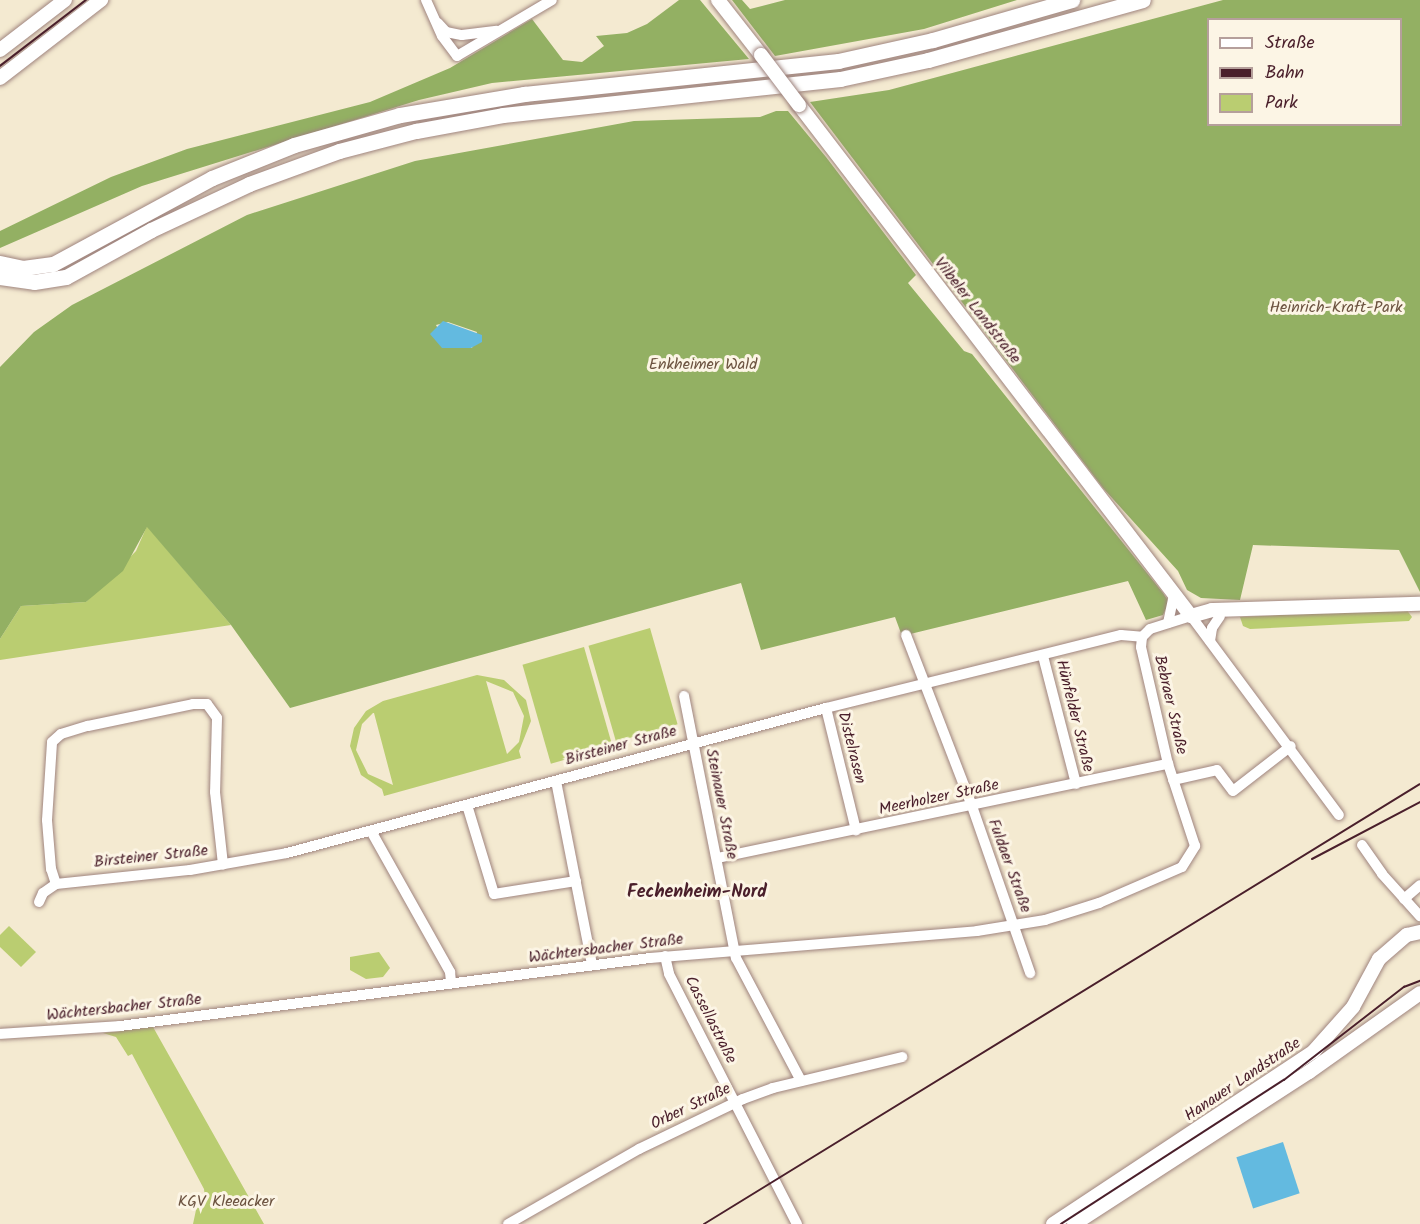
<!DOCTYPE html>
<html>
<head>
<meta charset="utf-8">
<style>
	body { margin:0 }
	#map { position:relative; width:1420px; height:1224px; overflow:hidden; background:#f4ead1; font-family:Kalam,sans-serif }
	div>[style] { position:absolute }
	.green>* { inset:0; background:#bacd71; transform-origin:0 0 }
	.forest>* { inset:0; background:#93b063 }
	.water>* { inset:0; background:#63bae0; transform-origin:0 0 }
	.roads { filter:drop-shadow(0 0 2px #9f847e) drop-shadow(0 0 2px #9f847e) }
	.minor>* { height:10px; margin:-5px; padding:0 5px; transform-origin:5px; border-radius:5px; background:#fff }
	.major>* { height:14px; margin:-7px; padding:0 7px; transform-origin:7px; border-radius:7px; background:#fff }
	.highway>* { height:15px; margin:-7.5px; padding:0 7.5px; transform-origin:7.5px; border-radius:7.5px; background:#fff }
	.tram>* { height:1.5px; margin:-0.75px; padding:0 0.75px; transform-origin:0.75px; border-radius:0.75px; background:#4a1f2b }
	.rail>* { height:2px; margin:-1px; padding:0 1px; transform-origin:1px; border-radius:1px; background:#4a1f2b }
	.bridges { filter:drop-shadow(0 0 2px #9f847e) drop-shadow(0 0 2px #9f847e) }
	.major-bridge>* { height:14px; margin:-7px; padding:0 7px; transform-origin:7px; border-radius:7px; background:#fff }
	span { translate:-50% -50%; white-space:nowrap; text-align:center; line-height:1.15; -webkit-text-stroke:6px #fcf5e5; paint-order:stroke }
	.park-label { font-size:16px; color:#6c5340 }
	.street-label { font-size:16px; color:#4a1f2b }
	.neighbourhood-label { font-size:18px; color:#4a1f2b; font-weight:700 }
	.legend { position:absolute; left:1207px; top:18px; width:195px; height:108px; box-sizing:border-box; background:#fcf5e5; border:2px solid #b59f9b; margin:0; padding:8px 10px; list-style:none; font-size:18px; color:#4a1f2b }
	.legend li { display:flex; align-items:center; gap:12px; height:30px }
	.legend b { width:30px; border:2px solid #b59f9b }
</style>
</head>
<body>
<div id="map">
	<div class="green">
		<div style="clip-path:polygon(147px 526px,231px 625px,0 660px,0 639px,21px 606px,86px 602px,136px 551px)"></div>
		<div style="clip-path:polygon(1406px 609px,1412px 617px,1409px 621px,1250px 629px,1243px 626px,1240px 617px)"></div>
		<div style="left:650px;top:628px;width:100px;height:64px;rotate:74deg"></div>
		<div style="left:584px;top:647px;width:103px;height:64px;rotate:74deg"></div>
		<div style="clip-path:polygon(evenodd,477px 675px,504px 680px,526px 700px,531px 721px,519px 751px,521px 758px,384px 796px,382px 789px,361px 775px,350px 746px,354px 728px,366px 711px,383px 701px,477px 675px,486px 681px,513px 692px,524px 716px,519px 742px,507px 754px,486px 681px,477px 675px,373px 713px,374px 713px,393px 785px,368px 774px,356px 750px,362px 724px,373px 713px)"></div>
		<div style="clip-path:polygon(9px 926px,36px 952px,21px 967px,0 947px,0 935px)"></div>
		<div style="clip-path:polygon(379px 952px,390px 968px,383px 977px,366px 979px,350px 970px,350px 957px)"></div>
		<div style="clip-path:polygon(153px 1027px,264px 1224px,193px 1224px,196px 1210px,205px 1198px,204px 1189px,132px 1054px,128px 1056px,116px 1037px,103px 1033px)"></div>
	</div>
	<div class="forest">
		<div style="clip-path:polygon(679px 0,700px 0,749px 59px,492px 83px,419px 100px,142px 186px,0 248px,0 231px,111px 177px,187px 149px,370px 102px,450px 68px,532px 19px,563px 60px,582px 62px,604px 46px,596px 36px,627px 33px,647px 24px)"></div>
		<div style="clip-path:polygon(732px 0,742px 0,750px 9px,785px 0,1017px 0,924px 29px,775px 56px)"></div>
		<div style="clip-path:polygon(evenodd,1223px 0,1420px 0,1420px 592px,1399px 550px,1253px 545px,1240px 600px,1201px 598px,1187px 590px,1178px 571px,1103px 488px,810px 102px,889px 90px,1223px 0,1208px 20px,1400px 20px,1400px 124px,1208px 124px,1208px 20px)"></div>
		<div style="clip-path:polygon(evenodd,776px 111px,788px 111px,826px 157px,916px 275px,908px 283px,964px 351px,972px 354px,1163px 593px,1169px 602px,1163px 615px,1146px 620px,1128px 581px,902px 636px,895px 617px,761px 650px,741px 583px,290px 708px,231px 625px,147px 527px,123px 571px,86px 602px,21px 606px,0 639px,0 367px,34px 332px,72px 305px,247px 215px,415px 161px,634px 121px,760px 117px,776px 111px,448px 322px,477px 332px,472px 348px,448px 348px,436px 325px,448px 322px)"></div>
	</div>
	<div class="water">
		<div style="clip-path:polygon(443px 321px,482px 335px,482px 342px,471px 348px,442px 348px,430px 334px)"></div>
		<div style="left:1283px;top:1142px;width:54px;height:49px;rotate:72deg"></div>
	</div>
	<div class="roads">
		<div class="minor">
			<div style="left:426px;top:0;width:39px;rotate:66deg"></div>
			<div style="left:442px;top:36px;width:25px;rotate:53deg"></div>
			<div style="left:438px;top:23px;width:12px;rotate:48deg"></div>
			<div style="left:446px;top:32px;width:16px;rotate:11deg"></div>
			<div style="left:462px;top:35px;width:35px;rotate:-7deg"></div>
			<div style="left:457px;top:56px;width:110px;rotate:-30.5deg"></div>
			<div style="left:1168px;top:623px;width:30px;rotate:-78deg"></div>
			<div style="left:906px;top:635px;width:183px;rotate:68.9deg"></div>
			<div style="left:972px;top:806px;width:177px;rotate:70.8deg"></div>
			<div style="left:1142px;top:637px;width:11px;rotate:-45deg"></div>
			<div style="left:1150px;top:629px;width:43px;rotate:-17.6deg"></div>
			<div style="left:1191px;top:616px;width:248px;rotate:53.4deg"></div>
			<div style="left:1210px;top:641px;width:13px;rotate:-81deg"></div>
			<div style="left:1212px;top:628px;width:14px;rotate:-56deg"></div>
			<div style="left:1043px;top:656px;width:132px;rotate:75.5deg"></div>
			<div style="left:684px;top:696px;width:267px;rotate:78.8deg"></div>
			<div style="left:736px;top:958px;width:139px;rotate:62.1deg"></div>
			<div style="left:826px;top:708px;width:126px;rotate:76.2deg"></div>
			<div style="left:1173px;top:780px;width:45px;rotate:-12.8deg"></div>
			<div style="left:1217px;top:770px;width:26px;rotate:53deg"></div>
			<div style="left:1233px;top:791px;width:73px;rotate:-37.8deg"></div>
			<div style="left:556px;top:781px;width:187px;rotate:78.9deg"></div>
			<div style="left:467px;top:805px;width:93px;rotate:73.1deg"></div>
			<div style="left:494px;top:894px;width:83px;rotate:-9deg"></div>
			<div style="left:371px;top:831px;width:162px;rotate:60.7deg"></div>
			<div style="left:450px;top:972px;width:10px;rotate:84deg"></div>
			<div style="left:1362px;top:845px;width:35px;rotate:55deg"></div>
			<div style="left:1382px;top:874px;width:57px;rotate:47.9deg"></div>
			<div style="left:717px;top:858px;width:461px;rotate:-11.8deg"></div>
			<div style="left:56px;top:884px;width:16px;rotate:-108deg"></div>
			<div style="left:51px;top:869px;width:49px;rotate:-94.7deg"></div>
			<div style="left:47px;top:820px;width:78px;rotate:-86.3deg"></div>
			<div style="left:52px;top:742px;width:12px;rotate:-42deg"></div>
			<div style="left:61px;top:734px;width:28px;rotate:-17deg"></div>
			<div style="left:88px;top:726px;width:107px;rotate:-11.8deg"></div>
			<div style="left:193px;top:704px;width:14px"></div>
			<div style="left:207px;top:704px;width:17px;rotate:54deg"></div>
			<div style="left:217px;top:718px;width:74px;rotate:91.5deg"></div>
			<div style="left:215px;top:792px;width:73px;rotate:83.7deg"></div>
			<div style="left:1404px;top:899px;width:21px;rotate:-41deg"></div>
			<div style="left:39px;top:902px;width:10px;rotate:-66deg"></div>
			<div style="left:43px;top:893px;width:16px;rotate:-35deg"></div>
			<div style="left:56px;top:884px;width:135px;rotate:-6deg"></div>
			<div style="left:190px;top:870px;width:98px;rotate:-9.9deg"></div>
			<div style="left:287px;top:853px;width:558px;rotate:-15.06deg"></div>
			<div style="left:826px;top:708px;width:304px;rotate:-13.9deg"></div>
			<div style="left:1121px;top:635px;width:21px;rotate:5deg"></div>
			<div style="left:665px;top:956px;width:18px;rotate:77deg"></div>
			<div style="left:669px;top:974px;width:281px;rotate:62.9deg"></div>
			<div style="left:0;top:1034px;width:120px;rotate:-3.8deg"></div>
			<div style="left:120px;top:1026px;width:534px;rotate:-7.31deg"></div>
			<div style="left:650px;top:958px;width:328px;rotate:-4.7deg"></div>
			<div style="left:977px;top:931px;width:69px;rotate:-9.2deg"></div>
			<div style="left:1045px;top:920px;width:57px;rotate:-17.5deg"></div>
			<div style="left:1099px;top:903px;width:90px;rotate:-23.4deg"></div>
			<div style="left:1182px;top:867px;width:25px;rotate:-58deg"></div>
			<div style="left:1195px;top:846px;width:86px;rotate:-108.2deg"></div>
			<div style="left:1168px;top:764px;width:120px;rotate:-103deg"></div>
			<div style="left:1141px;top:647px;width:10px;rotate:-84deg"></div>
			<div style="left:508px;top:1224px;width:151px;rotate:-29.8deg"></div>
			<div style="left:639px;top:1149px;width:115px;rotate:-25.7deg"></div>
			<div style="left:743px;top:1099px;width:32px;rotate:-20deg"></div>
			<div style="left:773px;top:1088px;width:133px;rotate:-13.5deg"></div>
		</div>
		<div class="major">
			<div style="left:718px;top:0;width:70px;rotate:52deg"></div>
			<div style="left:0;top:50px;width:82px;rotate:-37.6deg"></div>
			<div style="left:0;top:78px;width:128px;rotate:-37.7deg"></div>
			<div style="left:799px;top:105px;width:644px;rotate:52.51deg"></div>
			<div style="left:1191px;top:616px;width:22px;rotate:-16deg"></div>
			<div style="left:1212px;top:610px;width:208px;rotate:-1.7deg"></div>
			<div style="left:1053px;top:1224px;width:313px;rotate:-33.5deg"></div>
			<div style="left:1314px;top:1051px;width:59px;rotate:-48.4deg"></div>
			<div style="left:1353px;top:1007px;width:55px;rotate:-61.6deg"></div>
			<div style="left:1379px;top:959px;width:37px;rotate:-41deg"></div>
			<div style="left:1407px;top:935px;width:13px;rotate:-13deg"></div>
			<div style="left:1074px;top:1224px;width:280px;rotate:-32.9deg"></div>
			<div style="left:1309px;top:1072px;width:136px;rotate:-35.4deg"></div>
		</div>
		<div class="highway">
			<div style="left:0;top:263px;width:24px;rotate:12deg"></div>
			<div style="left:23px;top:268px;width:30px;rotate:-8deg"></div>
			<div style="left:53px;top:264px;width:181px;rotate:-28.4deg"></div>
			<div style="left:212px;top:178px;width:88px;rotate:-21.9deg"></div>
			<div style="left:294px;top:145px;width:110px;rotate:-15.8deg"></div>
			<div style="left:400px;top:115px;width:126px;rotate:-9.6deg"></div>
			<div style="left:524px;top:94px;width:316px;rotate:-6deg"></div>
			<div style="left:838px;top:61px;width:97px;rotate:-12.5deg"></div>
			<div style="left:933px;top:40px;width:145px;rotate:-16.1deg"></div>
			<div style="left:0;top:277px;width:34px;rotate:8deg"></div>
			<div style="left:34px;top:282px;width:32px;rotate:-9deg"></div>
			<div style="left:66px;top:277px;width:97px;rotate:-28.9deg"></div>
			<div style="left:151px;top:230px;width:108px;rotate:-25.1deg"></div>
			<div style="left:249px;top:184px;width:96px;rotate:-20.1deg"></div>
			<div style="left:339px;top:151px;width:80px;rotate:-14.6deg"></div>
			<div style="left:416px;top:131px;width:88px;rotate:-10.4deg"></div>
			<div style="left:503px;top:115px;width:339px;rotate:-6.1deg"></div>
			<div style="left:840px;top:79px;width:90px;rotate:-12.2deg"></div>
			<div style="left:928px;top:60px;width:223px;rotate:-15.6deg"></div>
		</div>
	</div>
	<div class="tram">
		<div style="left:0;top:66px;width:108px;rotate:-37.5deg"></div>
		<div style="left:1061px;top:1224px;width:265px;rotate:-32.9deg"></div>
		<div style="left:1284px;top:1080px;width:152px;rotate:-37.8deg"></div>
		<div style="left:1404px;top:987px;width:17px;rotate:-21deg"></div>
	</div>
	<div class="rail">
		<div style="left:1312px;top:859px;width:122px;rotate:-27.8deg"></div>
		<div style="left:704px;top:1224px;width:840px;rotate:-31.57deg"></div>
	</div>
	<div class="bridges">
		<div class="major-bridge">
			<div style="left:761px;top:55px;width:63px;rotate:52.8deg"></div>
		</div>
	</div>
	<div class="park-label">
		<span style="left:1336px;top:308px">Heinrich-Kraft-Park</span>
		<span style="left:703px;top:365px">Enkheimer Wald</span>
		<span style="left:226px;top:1202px">KGV Kleeacker</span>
	</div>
	<div class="street-label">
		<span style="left:977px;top:311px;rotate:52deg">Vilbeler Landstraße</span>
		<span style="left:1170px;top:705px;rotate:77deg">Bebraer Straße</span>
		<span style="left:1074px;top:716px;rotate:76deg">Hünfelder Straße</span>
		<span style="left:621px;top:746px;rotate:-15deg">Birsteiner Straße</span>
		<span style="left:851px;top:748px;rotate:76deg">Distelrasen</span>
		<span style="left:939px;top:798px;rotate:-12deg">Meerholzer Straße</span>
		<span style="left:721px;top:804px;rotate:79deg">Steinauer Straße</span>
		<span style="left:151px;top:857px;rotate:-6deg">Birsteiner Straße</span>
		<span style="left:1009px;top:866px;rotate:70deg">Fuldaer Straße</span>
		<span style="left:606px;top:949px;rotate:-7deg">Wächtersbacher Straße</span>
		<span style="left:124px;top:1008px;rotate:-6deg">Wächtersbacher Straße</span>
		<span style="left:710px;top:1020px;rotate:63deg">Cassellastraße</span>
		<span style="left:1243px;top:1080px;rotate:-34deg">Hanauer Landstraße</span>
		<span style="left:691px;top:1107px;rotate:-26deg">Orber Straße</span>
	</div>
	<div class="neighbourhood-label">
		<span style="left:697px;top:893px">Fechenheim-Nord</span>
	</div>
	<ul class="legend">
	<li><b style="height:8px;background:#fff"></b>Straße</li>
	<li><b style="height:8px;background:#4a1f2b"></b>Bahn</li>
	<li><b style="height:16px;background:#bacd71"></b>Park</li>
	</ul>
</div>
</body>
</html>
